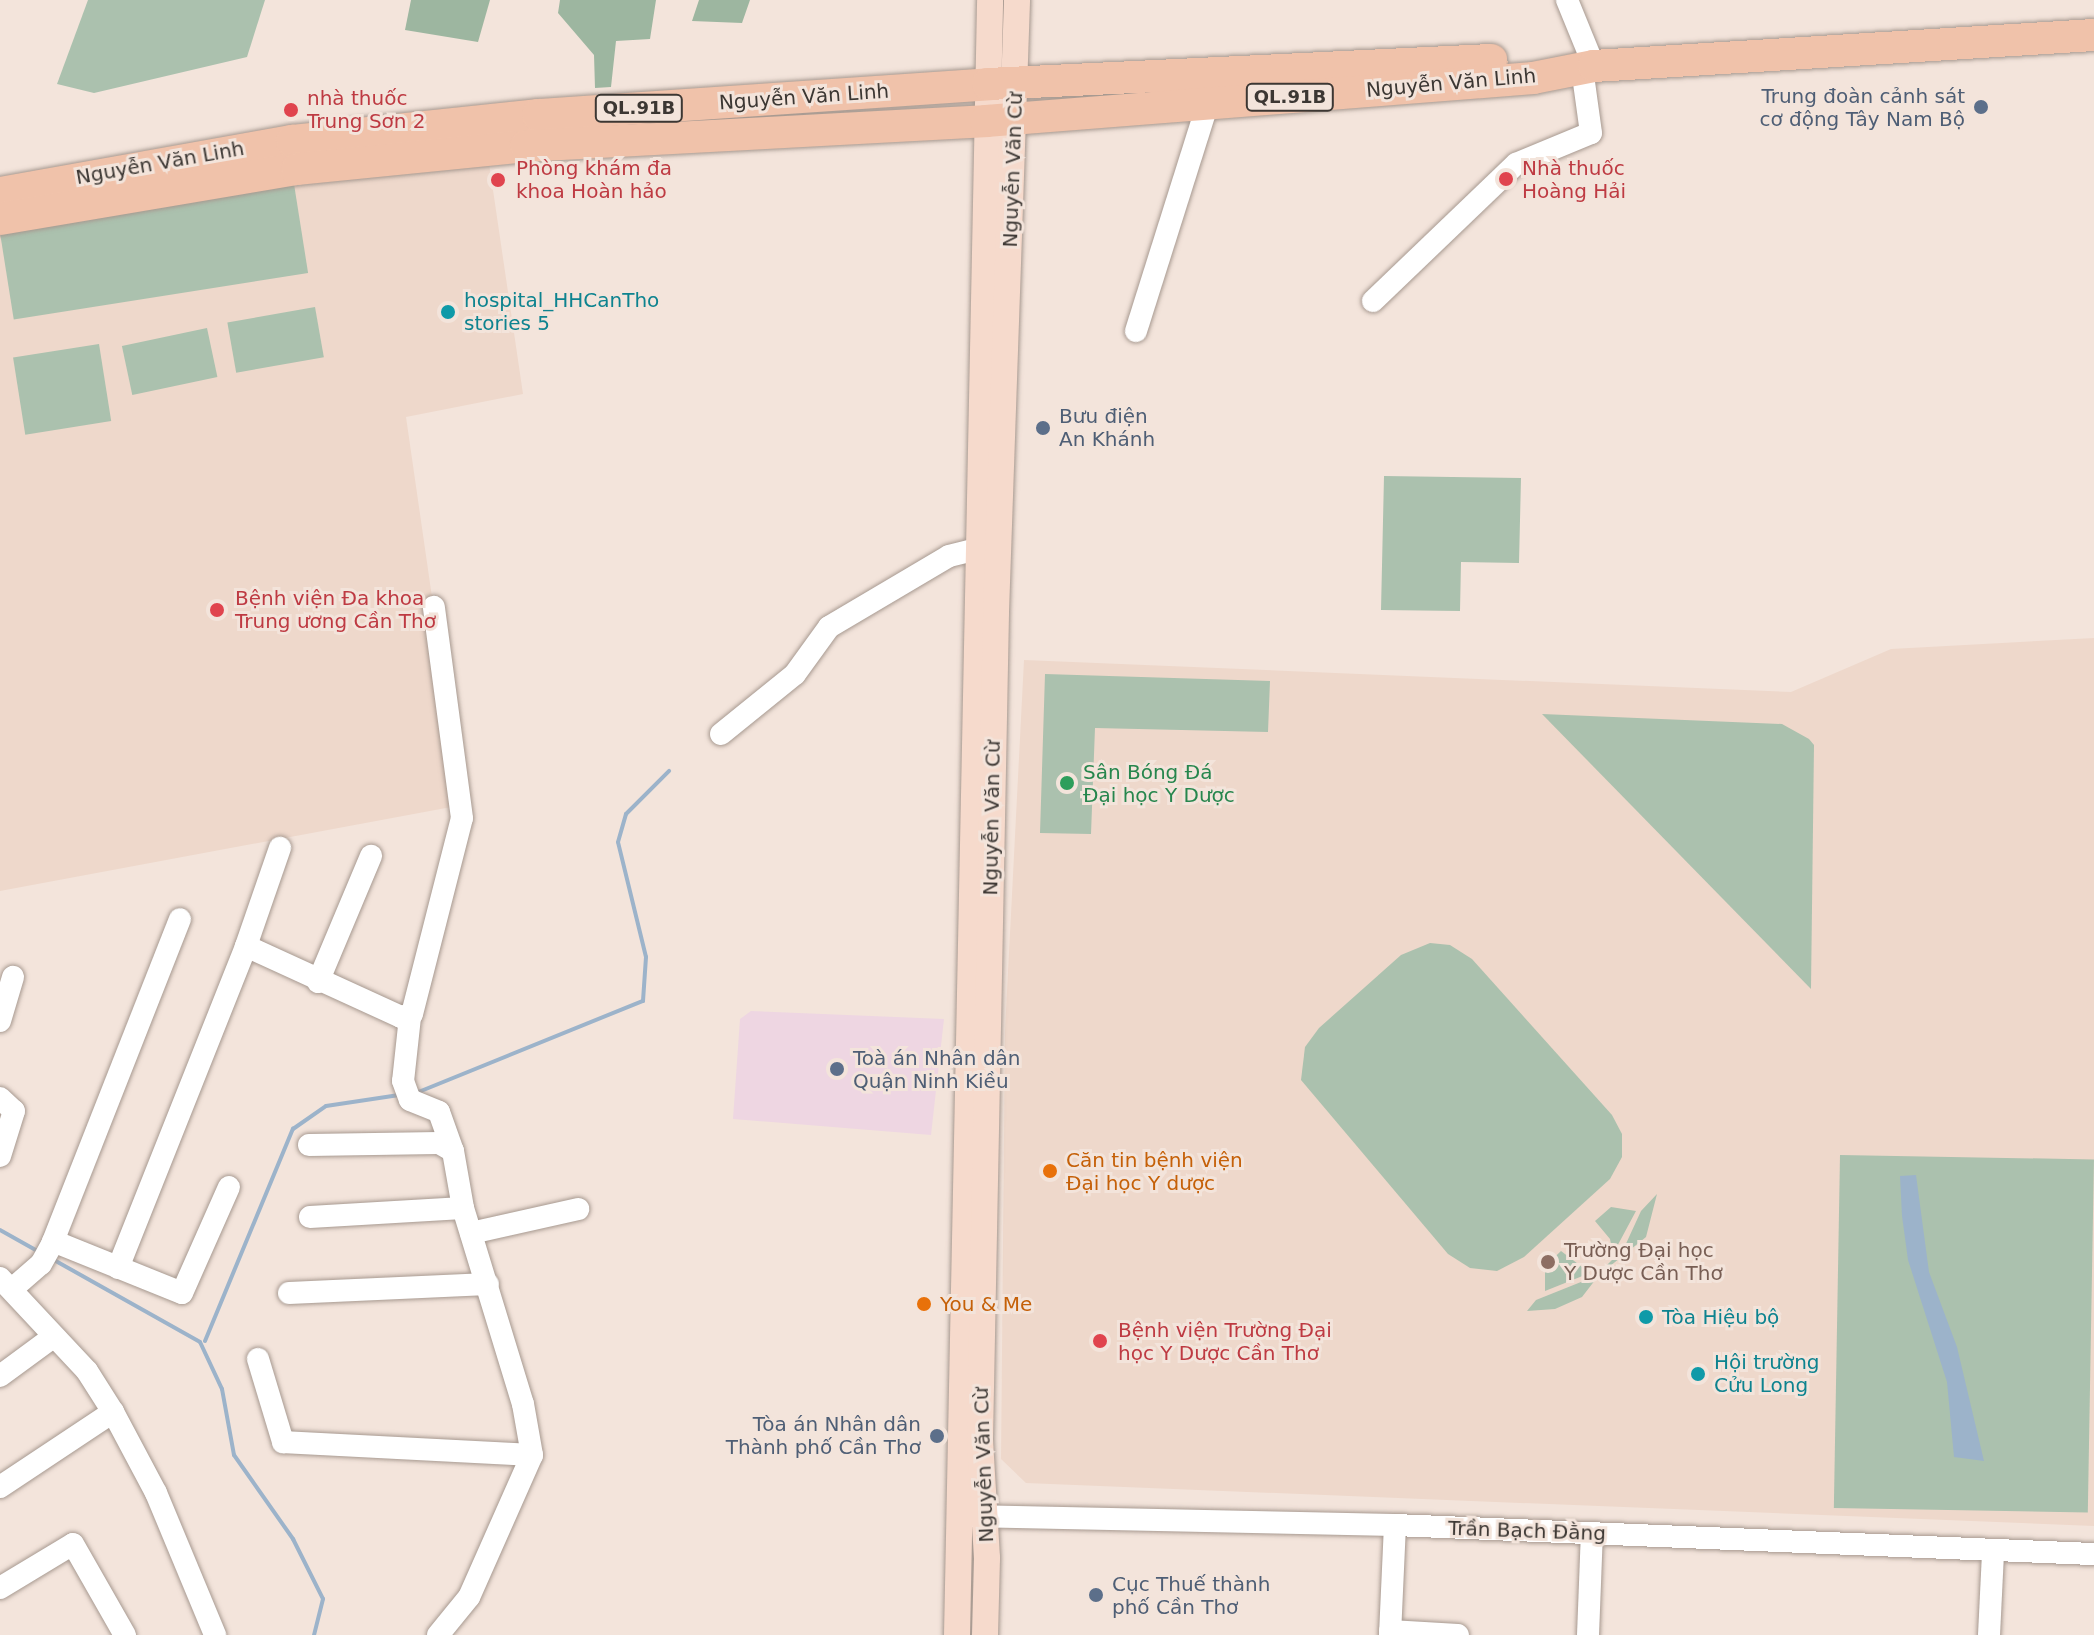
<!DOCTYPE html>
<html>
<head>
<meta charset="utf-8">
<style>
	body { margin:0 }
	#map { position:relative; width:2094px; height:1635px; overflow:hidden; background:#f3e4db; font-family:"DejaVu Sans",sans-serif }
	div>[style] { position:absolute }
	.commercial>* { inset:0; background:#eed6e2 }
	.built>* { inset:0; background:#eed8cb }
	.green>* { inset:0; background:#abc1ae; transform-origin:0 0 }
	.forest>* { inset:0; background:#9db6a0 }
	.water>* { inset:0; background:#9cb3ca }
	.stream>* { height:4px; margin:-2px; padding:0 2px; transform-origin:2px; border-radius:2px; background:#9cb3ca }
	.roads { filter:drop-shadow(0 0 2px #a79990) drop-shadow(0 0 2px #a79990) }
	.minor>* { height:22px; margin:-11px; padding:0 11px; transform-origin:11px; border-radius:11px; background:#fff }
	.major>* { height:26px; margin:-13px; padding:0 13px; transform-origin:13px; border-radius:13px; background:#f6dacc }
	.highway>* { height:32px; margin:-16px; padding:0 16px; transform-origin:16px; border-radius:16px; background:#f0c2aa }
	.dots>* { width:22px; height:22px; translate:-50% -50%; box-sizing:border-box; border:4px solid #f3e4db; border-radius:50% }
	span { translate:-50% -50%; white-space:nowrap; text-align:center; line-height:1.15; -webkit-text-stroke:6px #f3e4db; paint-order:stroke }
	.shield-label span { padding:2px 6px; background:#f3e4db; border:2px solid; border-radius:6px; -webkit-text-stroke-width:0 }
	.shield-label { font-size:18px; color:#3c3733; font-weight:700 }
	.street-label { font-size:20px; color:#3c3733 }
	.service-label { font-size:20px; color:#4e5e75 }
	.right { translate:-100% -50%; text-align:right }
	.left { translate:0 -50%; text-align:left }
	.health-label { font-size:20px; color:#be3a42 }
	.culture-label { font-size:20px; color:#0d838f }
	.leisure-label { font-size:20px; color:#27864d }
	.food-label { font-size:20px; color:#c56008 }
	.education-label { font-size:20px; color:#785e54 }
</style>
</head>
<body>
<div id="map">
	<div class="commercial">
		<div style="clip-path:polygon(751px 1011px,944px 1019px,931px 1135px,733px 1119px,740px 1019px)"></div>
	</div>
	<div class="built">
		<div style="clip-path:polygon(488px 156px,523px 394px,406px 417px,462px 805px,0 891px,0 232px)"></div>
		<div style="clip-path:polygon(2094px 638px,2094px 1526px,1026px 1483px,1001px 1459px,1005px 1031px,1024px 660px,1791px 692px,1891px 649px)"></div>
	</div>
	<div class="green">
		<div style="clip-path:polygon(88px 0,265px 0,247px 57px,94px 93px,57px 84px)"></div>
		<div style="left:294px;top:184px;width:90px;height:298px;rotate:81deg"></div>
		<div style="left:315px;top:307px;width:51px;height:89px;rotate:80deg"></div>
		<div style="left:207px;top:328px;width:50px;height:87px;rotate:78deg"></div>
		<div style="left:99px;top:344px;width:78px;height:87px;rotate:81deg"></div>
		<div style="clip-path:polygon(1384px 476px,1521px 478px,1519px 563px,1461px 562px,1460px 611px,1381px 610px)"></div>
		<div style="clip-path:polygon(1045px 674px,1270px 681px,1268px 732px,1095px 728px,1091px 834px,1040px 833px)"></div>
		<div style="clip-path:polygon(1542px 714px,1782px 724px,1809px 739px,1814px 745px,1811px 989px)"></div>
		<div style="clip-path:polygon(1430px 943px,1450px 945px,1472px 959px,1612px 1115px,1622px 1134px,1622px 1157px,1610px 1179px,1524px 1257px,1497px 1271px,1470px 1268px,1448px 1254px,1301px 1080px,1305px 1047px,1319px 1028px,1401px 955px)"></div>
		<div style="left:1840px;top:1155px;width:254px;height:353px;rotate:1deg"></div>
		<div style="clip-path:polygon(1657px 1194px,1646px 1237px,1599px 1275px,1582px 1297px,1555px 1309px,1527px 1311px,1536px 1300px,1596px 1276px,1624px 1248px,1641px 1211px)"></div>
		<div style="clip-path:polygon(1611px 1207px,1636px 1211px,1613px 1254px,1610px 1239px,1595px 1221px)"></div>
		<div style="clip-path:polygon(1561px 1251px,1590px 1273px,1545px 1291px,1545px 1266px)"></div>
	</div>
	<div class="forest">
		<div style="clip-path:polygon(411px 0,490px 0,478px 42px,405px 30px)"></div>
		<div style="clip-path:polygon(560px 0,656px 0,650px 39px,616px 41px,611px 87px,595px 88px,594px 55px,558px 13px)"></div>
		<div style="clip-path:polygon(699px 0,750px 0,742px 23px,692px 21px)"></div>
	</div>
	<div class="water">
		<div style="clip-path:polygon(1916px 1175px,1929px 1272px,1957px 1347px,1984px 1461px,1954px 1457px,1947px 1382px,1908px 1260px,1902px 1216px,1900px 1176px)"></div>
	</div>
	<div class="stream">
		<div style="left:416px;top:1093px;width:245px;rotate:-22.1deg"></div>
		<div style="left:643px;top:1001px;width:44px;rotate:-86.1deg"></div>
		<div style="left:646px;top:957px;width:118px;rotate:-103.7deg"></div>
		<div style="left:618px;top:842px;width:29px;rotate:-74deg"></div>
		<div style="left:626px;top:814px;width:61px;rotate:-45deg"></div>
		<div style="left:0;top:1230px;width:45px;rotate:29.4deg"></div>
		<div style="left:54px;top:1260px;width:167px;rotate:29.3deg"></div>
		<div style="left:200px;top:1342px;width:52px;rotate:64.9deg"></div>
		<div style="left:222px;top:1389px;width:67px;rotate:79.7deg"></div>
		<div style="left:234px;top:1455px;width:103px;rotate:54.9deg"></div>
		<div style="left:293px;top:1539px;width:67px;rotate:63.4deg"></div>
		<div style="left:323px;top:1599px;width:37px;rotate:104deg"></div>
		<div style="left:205px;top:1341px;width:230px;rotate:-67.5deg"></div>
		<div style="left:293px;top:1129px;width:40px;rotate:-34.9deg"></div>
		<div style="left:326px;top:1106px;width:74px;rotate:-8.6deg"></div>
	</div>
	<div class="roads">
		<div class="minor">
			<div style="left:1567px;top:0;width:71px;rotate:67.8deg"></div>
			<div style="left:1373px;top:301px;width:198px;rotate:-43.8deg"></div>
			<div style="left:1516px;top:164px;width:81px;rotate:-22.5deg"></div>
			<div style="left:1591px;top:133px;width:66px;rotate:-97.9deg"></div>
			<div style="left:1136px;top:331px;width:239px;rotate:-72.5deg"></div>
			<div style="left:721px;top:734px;width:95px;rotate:-39deg"></div>
			<div style="left:795px;top:674px;width:58px;rotate:-54.1deg"></div>
			<div style="left:829px;top:627px;width:139px;rotate:-30.6deg"></div>
			<div style="left:949px;top:556px;width:29px;rotate:-14deg"></div>
			<div style="left:246px;top:946px;width:170px;rotate:24.6deg"></div>
			<div style="left:401px;top:1017px;width:11px;rotate:-15deg"></div>
			<div style="left:412px;top:1014px;width:202px;rotate:-75.7deg"></div>
			<div style="left:462px;top:818px;width:213px;rotate:-97.6deg"></div>
			<div style="left:318px;top:982px;width:137px;rotate:-67.2deg"></div>
			<div style="left:410px;top:1017px;width:64px;rotate:96.2deg"></div>
			<div style="left:403px;top:1081px;width:20px;rotate:70deg"></div>
			<div style="left:410px;top:1100px;width:31px;rotate:22deg"></div>
			<div style="left:439px;top:1112px;width:41px;rotate:70.3deg"></div>
			<div style="left:0;top:1021px;width:46px;rotate:-73.5deg"></div>
			<div style="left:0;top:1098px;width:19px;rotate:43deg"></div>
			<div style="left:14px;top:1111px;width:47px;rotate:107.3deg"></div>
			<div style="left:309px;top:1145px;width:130px;rotate:-0.9deg"></div>
			<div style="left:439px;top:1143px;width:16px;rotate:30deg"></div>
			<div style="left:453px;top:1151px;width:58px;rotate:80deg"></div>
			<div style="left:463px;top:1208px;width:205px;rotate:73deg"></div>
			<div style="left:523px;top:1404px;width:52px;rotate:80deg"></div>
			<div style="left:310px;top:1217px;width:153px;rotate:-3.4deg"></div>
			<div style="left:471px;top:1233px;width:110px;rotate:-12.6deg"></div>
			<div style="left:53px;top:1241px;width:139px;rotate:22deg"></div>
			<div style="left:182px;top:1293px;width:116px;rotate:-66.1deg"></div>
			<div style="left:118px;top:1268px;width:347px;rotate:-68.3deg"></div>
			<div style="left:246px;top:946px;width:104px;rotate:-70.9deg"></div>
			<div style="left:0;top:1278px;width:127px;rotate:46.9deg"></div>
			<div style="left:87px;top:1371px;width:49px;rotate:57.6deg"></div>
			<div style="left:113px;top:1412px;width:92px;rotate:62deg"></div>
			<div style="left:156px;top:1493px;width:154px;rotate:67.4deg"></div>
			<div style="left:12px;top:1289px;width:38px;rotate:-41deg"></div>
			<div style="left:41px;top:1264px;width:23px;rotate:-61deg"></div>
			<div style="left:52px;top:1244px;width:349px;rotate:-68.5deg"></div>
			<div style="left:289px;top:1293px;width:199px;rotate:-2.6deg"></div>
			<div style="left:258px;top:1359px;width:87px;rotate:73.2deg"></div>
			<div style="left:283px;top:1442px;width:249px;rotate:3deg"></div>
			<div style="left:532px;top:1455px;width:155px;rotate:113.9deg"></div>
			<div style="left:469px;top:1597px;width:49px;rotate:129.2deg"></div>
			<div style="left:0;top:1376px;width:66px;rotate:-36.3deg"></div>
			<div style="left:0;top:1487px;width:136px;rotate:-33.6deg"></div>
			<div style="left:968px;top:1516px;width:427px;rotate:1.2deg"></div>
			<div style="left:1395px;top:1525px;width:700px;rotate:2.38deg"></div>
			<div style="left:0;top:1588px;width:85px;rotate:-31.1deg"></div>
			<div style="left:73px;top:1544px;width:105px;rotate:60.3deg"></div>
			<div style="left:1390px;top:1631px;width:68px;rotate:3.4deg"></div>
			<div style="left:1390px;top:1635px;width:110px;rotate:-87.4deg"></div>
			<div style="left:1588px;top:1635px;width:102px;rotate:-87.8deg"></div>
			<div style="left:1989px;top:1635px;width:82px;rotate:-87.2deg"></div>
		</div>
		<div class="major">
			<div style="left:957px;top:1635px;width:1635px;rotate:-88.84deg"></div>
			<div style="left:985px;top:1635px;width:77px;rotate:-88.5deg"></div>
			<div style="left:987px;top:1558px;width:119px;rotate:-93.4deg"></div>
			<div style="left:980px;top:1439px;width:827px;rotate:-88.89deg"></div>
			<div style="left:996px;top:612px;width:612px;rotate:-88.03deg"></div>
		</div>
		<div class="highway">
			<div style="left:0;top:193px;width:297px;rotate:-10.1deg"></div>
			<div style="left:292px;top:141px;width:247px;rotate:-6deg"></div>
			<div style="left:538px;top:115px;width:451px;rotate:-3.9deg"></div>
			<div style="left:988px;top:84px;width:504px;rotate:-2.73deg"></div>
			<div style="left:0;top:219px;width:301px;rotate:-9.6deg"></div>
			<div style="left:297px;top:169px;width:230px;rotate:-5.7deg"></div>
			<div style="left:526px;top:146px;width:461px;rotate:-3.1deg"></div>
			<div style="left:986px;top:121px;width:549px;rotate:-4.49deg"></div>
			<div style="left:1533px;top:78px;width:62px;rotate:-11.1deg"></div>
			<div style="left:1594px;top:66px;width:501px;rotate:-3.55deg"></div>
		</div>
	</div>
	<div class="dots">
		<div style="left:1981px;top:107px;background:#5c6f8a"></div>
		<div style="left:291px;top:110px;background:#e0444e"></div>
		<div style="left:1506px;top:179px;background:#e0444e"></div>
		<div style="left:498px;top:180px;background:#e0444e"></div>
		<div style="left:448px;top:312px;background:#0f9aa8"></div>
		<div style="left:1043px;top:428px;background:#5c6f8a"></div>
		<div style="left:217px;top:610px;background:#e0444e"></div>
		<div style="left:1067px;top:783px;background:#2e9e5b"></div>
		<div style="left:837px;top:1069px;background:#5c6f8a"></div>
		<div style="left:1050px;top:1171px;background:#e8710a"></div>
		<div style="left:1548px;top:1262px;background:#8d6e63"></div>
		<div style="left:924px;top:1304px;background:#e8710a"></div>
		<div style="left:1646px;top:1317px;background:#0f9aa8"></div>
		<div style="left:1100px;top:1341px;background:#e0444e"></div>
		<div style="left:1698px;top:1374px;background:#0f9aa8"></div>
		<div style="left:937px;top:1436px;background:#5c6f8a"></div>
		<div style="left:1096px;top:1595px;background:#5c6f8a"></div>
	</div>
	<div class="shield-label">
		<span style="left:1290px;top:97px">QL.91B</span>
		<span style="left:639px;top:108px">QL.91B</span>
	</div>
	<div class="street-label">
		<span style="left:1451px;top:83px;rotate:-5deg">Nguyễn Văn Linh</span>
		<span style="left:804px;top:97px;rotate:-4deg">Nguyễn Văn Linh</span>
		<span style="left:160px;top:163px;rotate:-10deg">Nguyễn Văn Linh</span>
		<span style="left:1013px;top:170px;rotate:-88deg">Nguyễn Văn Cừ</span>
		<span style="left:992px;top:818px;rotate:-89deg">Nguyễn Văn Cừ</span>
		<span style="left:984px;top:1465px;rotate:-92deg">Nguyễn Văn Cừ</span>
		<span style="left:1527px;top:1531px;rotate:2deg">Trần Bạch Đằng</span>
	</div>
	<div class="service-label">
		<span class="right" style="left:1965px;top:108px">Trung đoàn cảnh sát<br>cơ động Tây Nam Bộ</span>
		<span class="left" style="left:1059px;top:428px">Bưu điện<br>An Khánh</span>
		<span class="left" style="left:853px;top:1070px">Toà án Nhân dân<br>Quận Ninh Kiều</span>
		<span class="right" style="left:921px;top:1436px">Tòa án Nhân dân<br>Thành phố Cần Thơ</span>
		<span class="left" style="left:1112px;top:1596px">Cục Thuế thành<br>phố Cần Thơ</span>
	</div>
	<div class="health-label">
		<span class="left" style="left:307px;top:110px">nhà thuốc<br>Trung Sơn 2</span>
		<span class="left" style="left:516px;top:180px">Phòng khám đa<br>khoa Hoàn hảo</span>
		<span class="left" style="left:1522px;top:180px">Nhà thuốc<br>Hoàng Hải</span>
		<span class="left" style="left:235px;top:610px">Bệnh viện Đa khoa<br>Trung ương Cần Thơ</span>
		<span class="left" style="left:1118px;top:1342px">Bệnh viện Trường Đại<br>học Y Dược Cần Thơ</span>
	</div>
	<div class="culture-label">
		<span class="left" style="left:464px;top:312px">hospital_HHCanTho<br>stories 5</span>
		<span class="left" style="left:1662px;top:1317px">Tòa Hiệu bộ</span>
		<span class="left" style="left:1714px;top:1374px">Hội trường<br>Cửu Long</span>
	</div>
	<div class="leisure-label">
		<span class="left" style="left:1083px;top:784px">Sân Bóng Đá<br>Đại học Y Dược</span>
	</div>
	<div class="food-label">
		<span class="left" style="left:1066px;top:1172px">Căn tin bệnh viện<br>Đại học Y dược</span>
		<span class="left" style="left:940px;top:1304px">You &amp; Me</span>
	</div>
	<div class="education-label">
		<span class="left" style="left:1564px;top:1262px">Trường Đại học<br>Y Dược Cần Thơ</span>
	</div>
</div>
</body>
</html>
